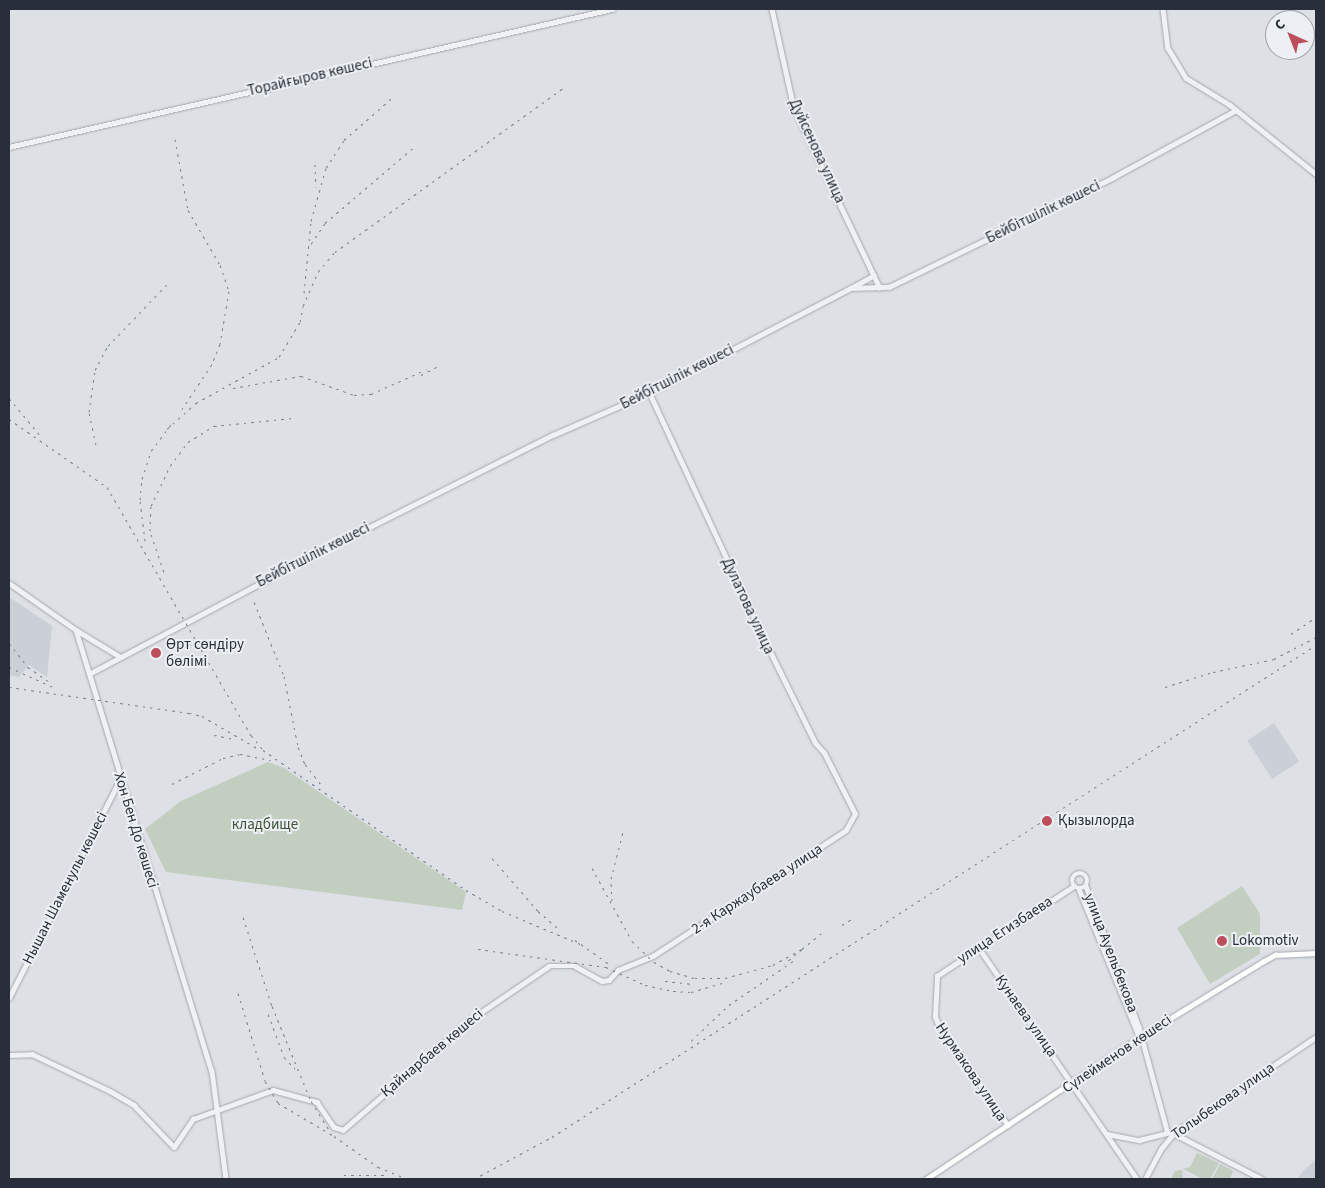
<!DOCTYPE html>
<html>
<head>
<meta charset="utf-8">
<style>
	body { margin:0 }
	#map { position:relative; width:1325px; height:1188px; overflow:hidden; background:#dde0e5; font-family:"Source Sans 3",sans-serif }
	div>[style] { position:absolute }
	.built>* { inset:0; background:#cbcfd6; transform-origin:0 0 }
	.green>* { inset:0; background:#c2cebf }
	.roads { filter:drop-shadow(0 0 1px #a3a7ae) drop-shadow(0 0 1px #a3a7ae) }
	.tertiary>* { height:4.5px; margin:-2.25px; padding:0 2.25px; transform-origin:2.25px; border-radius:2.25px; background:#eff1f4 }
	.tertiary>.ring { margin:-2.25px; padding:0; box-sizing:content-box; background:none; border:4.5px solid #eff1f4; border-radius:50% }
	.secondary>* { height:4.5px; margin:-2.25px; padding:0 2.25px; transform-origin:2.25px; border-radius:2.25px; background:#fff }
	.rail>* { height:1px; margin-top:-0.5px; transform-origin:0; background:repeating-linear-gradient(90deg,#787f8d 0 2.5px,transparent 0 7.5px) }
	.dots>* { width:14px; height:14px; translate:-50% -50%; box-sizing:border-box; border:2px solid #eceff3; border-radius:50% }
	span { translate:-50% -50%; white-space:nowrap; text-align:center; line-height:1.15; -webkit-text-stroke:4px #eceff3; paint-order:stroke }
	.street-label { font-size:15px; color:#282e3a }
	.poi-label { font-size:15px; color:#282e3a }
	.left { translate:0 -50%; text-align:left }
	.park-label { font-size:15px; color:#3c5437 }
	.frame { position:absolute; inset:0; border:10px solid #282e3a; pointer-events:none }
	.north { position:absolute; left:1265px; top:10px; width:50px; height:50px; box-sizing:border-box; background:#eceff3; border:1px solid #9ea2a9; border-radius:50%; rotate:316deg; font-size:14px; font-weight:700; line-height:20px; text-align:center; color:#282e3a }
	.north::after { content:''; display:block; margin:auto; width:18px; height:22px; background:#bd4f5c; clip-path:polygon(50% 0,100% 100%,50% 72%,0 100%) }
</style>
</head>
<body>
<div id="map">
	<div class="built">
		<div style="clip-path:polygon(9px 597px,52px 626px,47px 677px,29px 665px,19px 677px,9px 675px)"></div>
		<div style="left:1274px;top:723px;width:46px;height:32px;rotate:57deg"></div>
		<div style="clip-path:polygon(1316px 1160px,1316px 1179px,1297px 1179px,1305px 1169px)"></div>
	</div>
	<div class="green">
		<div style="clip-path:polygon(268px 762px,284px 768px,466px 892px,462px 910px,166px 872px,145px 829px,181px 801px)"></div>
		<div style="clip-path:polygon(1242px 886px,1260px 914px,1260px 954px,1210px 984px,1177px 928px)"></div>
		<div style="clip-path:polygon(1197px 1153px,1219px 1163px,1210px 1179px,1203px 1179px,1183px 1169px,1190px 1167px)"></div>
		<div style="clip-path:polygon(1220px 1164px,1233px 1171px,1230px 1179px,1212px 1179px)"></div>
		<div style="clip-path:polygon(1182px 1170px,1187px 1179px,1182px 1171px,1183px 1179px,1171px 1179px,1175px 1171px)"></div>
	</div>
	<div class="roads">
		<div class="tertiary">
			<div style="left:772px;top:9px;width:101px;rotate:77.5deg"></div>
			<div style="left:794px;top:108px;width:199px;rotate:64.5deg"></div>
			<div style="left:1163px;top:9px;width:39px;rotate:83deg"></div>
			<div style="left:1168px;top:48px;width:35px;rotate:59deg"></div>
			<div style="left:1186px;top:78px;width:52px;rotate:31.5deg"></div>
			<div style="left:1230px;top:105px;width:110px;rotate:38.7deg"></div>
			<div style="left:9px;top:147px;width:619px;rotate:-12.89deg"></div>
			<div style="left:851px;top:288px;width:26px;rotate:-29deg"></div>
			<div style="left:9px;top:583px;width:82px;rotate:35deg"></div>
			<div style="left:76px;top:630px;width:461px;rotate:72.9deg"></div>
			<div style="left:212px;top:1071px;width:109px;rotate:82.6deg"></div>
			<div style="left:76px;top:630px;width:50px;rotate:31.2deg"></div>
			<div style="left:89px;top:674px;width:259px;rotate:-27.9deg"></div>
			<div style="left:318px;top:553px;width:263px;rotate:-26.7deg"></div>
			<div style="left:553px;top:435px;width:105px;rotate:-23.6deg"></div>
			<div style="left:649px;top:393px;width:228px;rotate:-27.5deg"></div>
			<div style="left:851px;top:288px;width:38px;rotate:-2deg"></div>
			<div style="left:889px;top:287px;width:248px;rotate:-26deg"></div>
			<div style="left:1112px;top:178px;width:141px;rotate:-28.7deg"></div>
			<div class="ring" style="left:1072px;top:873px;width:11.5px;height:11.5px"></div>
			<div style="left:1086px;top:886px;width:151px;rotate:69.4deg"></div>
			<div style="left:1139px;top:1027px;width:107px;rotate:74.8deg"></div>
			<div style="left:1167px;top:1130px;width:107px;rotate:27.3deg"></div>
			<div style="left:1079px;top:889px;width:159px;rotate:67.8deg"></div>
			<div style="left:979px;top:948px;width:280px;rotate:55.6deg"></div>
			<div style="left:9px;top:998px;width:246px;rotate:-63.1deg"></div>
			<div style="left:9px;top:1055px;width:23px;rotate:-2deg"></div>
			<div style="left:32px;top:1054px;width:86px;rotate:25.4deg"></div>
			<div style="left:110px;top:1091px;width:28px;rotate:30deg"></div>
			<div style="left:134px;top:1105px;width:58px;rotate:46.4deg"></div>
			<div style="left:174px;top:1147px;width:34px;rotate:-56deg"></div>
			<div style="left:193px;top:1119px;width:85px;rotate:-19.9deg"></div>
			<div style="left:273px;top:1090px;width:46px;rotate:15.3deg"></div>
			<div style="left:317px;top:1102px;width:30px;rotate:56deg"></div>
			<div style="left:334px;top:1127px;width:9px;rotate:18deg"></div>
			<div style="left:343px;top:1130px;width:169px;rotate:-40.9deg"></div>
			<div style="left:471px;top:1019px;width:94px;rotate:-34.2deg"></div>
			<div style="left:549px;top:966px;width:26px"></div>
			<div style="left:575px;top:966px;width:31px;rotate:29deg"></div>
			<div style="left:602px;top:981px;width:7px;rotate:-8deg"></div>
			<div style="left:609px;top:980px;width:13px;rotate:-48deg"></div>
			<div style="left:618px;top:970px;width:38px;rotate:-22deg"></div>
			<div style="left:653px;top:956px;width:230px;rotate:-33.1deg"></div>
			<div style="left:846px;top:830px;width:18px;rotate:-61deg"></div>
			<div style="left:855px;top:814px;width:68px;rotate:-116.9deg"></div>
			<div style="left:824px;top:753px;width:13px;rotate:-132deg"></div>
			<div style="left:815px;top:743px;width:106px;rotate:-116.3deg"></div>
			<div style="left:768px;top:648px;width:281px;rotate:-115deg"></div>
			<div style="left:1008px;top:1126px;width:124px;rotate:-124.5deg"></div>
			<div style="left:938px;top:1024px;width:8px;rotate:-113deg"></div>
			<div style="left:935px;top:1017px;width:41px;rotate:-87.2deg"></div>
			<div style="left:937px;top:976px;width:164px;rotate:-33.3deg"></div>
			<div style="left:1107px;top:1134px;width:33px;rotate:11deg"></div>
			<div style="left:1139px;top:1140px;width:32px;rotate:-14deg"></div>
			<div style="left:1145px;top:1179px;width:34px;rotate:-62deg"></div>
			<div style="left:1161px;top:1149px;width:22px;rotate:-51deg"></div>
			<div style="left:1175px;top:1132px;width:170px;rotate:-34deg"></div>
		</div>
		<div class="secondary">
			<div style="left:926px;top:1179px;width:257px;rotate:-33.6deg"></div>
			<div style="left:1140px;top:1037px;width:145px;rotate:-31.5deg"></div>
			<div style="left:1264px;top:961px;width:13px;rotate:-29deg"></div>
			<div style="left:1275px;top:955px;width:41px;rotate:-2.8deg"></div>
		</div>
	</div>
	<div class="rail">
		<div style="left:175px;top:139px;width:72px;rotate:79.6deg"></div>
		<div style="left:188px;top:210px;width:64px;rotate:59.8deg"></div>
		<div style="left:220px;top:265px;width:28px;rotate:71deg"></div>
		<div style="left:229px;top:291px;width:54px;rotate:99.6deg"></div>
		<div style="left:220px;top:344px;width:22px;rotate:112deg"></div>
		<div style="left:212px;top:364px;width:54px;rotate:123.7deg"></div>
		<div style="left:315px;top:164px;width:23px;rotate:88deg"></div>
		<div style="left:311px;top:244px;width:25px;rotate:-56deg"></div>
		<div style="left:325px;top:223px;width:117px;rotate:-40.5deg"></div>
		<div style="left:304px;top:293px;width:72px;rotate:-84.4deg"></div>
		<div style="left:311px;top:221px;width:55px;rotate:-74.2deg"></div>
		<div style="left:326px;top:168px;width:33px;rotate:-57deg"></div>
		<div style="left:344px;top:140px;width:67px;rotate:-41.3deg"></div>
		<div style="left:421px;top:375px;width:20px;rotate:-27deg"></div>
		<div style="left:233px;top:388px;width:69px;rotate:-10deg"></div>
		<div style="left:301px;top:376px;width:56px;rotate:19.7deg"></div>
		<div style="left:354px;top:395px;width:17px;rotate:-3deg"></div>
		<div style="left:371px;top:394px;width:61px;rotate:-24.1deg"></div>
		<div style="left:9px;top:398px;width:47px;rotate:50.2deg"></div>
		<div style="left:9px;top:419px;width:119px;rotate:34.8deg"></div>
		<div style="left:107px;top:487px;width:287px;rotate:59.9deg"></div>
		<div style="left:251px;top:735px;width:19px;rotate:51deg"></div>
		<div style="left:263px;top:750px;width:247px;rotate:34.6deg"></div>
		<div style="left:466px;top:890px;width:42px;rotate:30.3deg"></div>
		<div style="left:502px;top:911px;width:85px;rotate:22.9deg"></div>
		<div style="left:167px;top:429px;width:39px;rotate:-42deg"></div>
		<div style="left:196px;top:403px;width:95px;rotate:-29deg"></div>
		<div style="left:279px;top:357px;width:41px;rotate:-59deg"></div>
		<div style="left:300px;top:322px;width:16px;rotate:-79deg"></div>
		<div style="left:303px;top:306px;width:37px;rotate:-66deg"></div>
		<div style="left:318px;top:272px;width:26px;rotate:-50deg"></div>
		<div style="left:335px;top:252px;width:281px;rotate:-35.7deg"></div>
		<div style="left:96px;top:445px;width:34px;rotate:-102deg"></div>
		<div style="left:89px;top:412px;width:42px;rotate:-81.9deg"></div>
		<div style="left:95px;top:370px;width:27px;rotate:-62deg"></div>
		<div style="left:108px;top:346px;width:86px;rotate:-46.4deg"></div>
		<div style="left:145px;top:541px;width:41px;rotate:-97deg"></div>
		<div style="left:140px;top:500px;width:21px;rotate:-85deg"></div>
		<div style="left:142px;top:479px;width:29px;rotate:-72deg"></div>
		<div style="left:151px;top:451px;width:35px;rotate:-53deg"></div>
		<div style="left:164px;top:572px;width:43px;rotate:-108.9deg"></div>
		<div style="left:150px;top:531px;width:25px;rotate:-88deg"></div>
		<div style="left:151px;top:506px;width:44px;rotate:-64.6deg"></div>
		<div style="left:170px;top:466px;width:30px;rotate:-53deg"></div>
		<div style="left:188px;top:442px;width:31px;rotate:-32deg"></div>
		<div style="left:214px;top:426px;width:79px;rotate:-5.8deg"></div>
		<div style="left:254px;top:602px;width:80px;rotate:67.9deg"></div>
		<div style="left:284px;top:676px;width:72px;rotate:78.8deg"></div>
		<div style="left:298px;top:747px;width:18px;rotate:68deg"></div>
		<div style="left:305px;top:764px;width:29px;rotate:52deg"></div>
		<div style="left:1291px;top:634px;width:30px;rotate:-34deg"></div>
		<div style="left:9px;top:643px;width:31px;rotate:52deg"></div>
		<div style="left:28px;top:667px;width:24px;rotate:35deg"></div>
		<div style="left:9px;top:667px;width:51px;rotate:24.5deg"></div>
		<div style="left:9px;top:687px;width:182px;rotate:8.2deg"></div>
		<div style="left:189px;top:713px;width:13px;rotate:13deg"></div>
		<div style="left:202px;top:716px;width:64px;rotate:30.2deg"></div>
		<div style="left:1165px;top:687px;width:50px;rotate:-17.4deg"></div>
		<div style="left:1213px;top:672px;width:62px;rotate:-12deg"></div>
		<div style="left:1274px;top:659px;width:47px;rotate:-27.6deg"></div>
		<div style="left:214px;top:735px;width:21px;rotate:11deg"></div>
		<div style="left:172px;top:784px;width:57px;rotate:-27deg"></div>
		<div style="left:223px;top:758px;width:17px;rotate:-13deg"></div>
		<div style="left:240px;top:754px;width:31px;rotate:11deg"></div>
		<div style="left:492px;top:858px;width:70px;rotate:49deg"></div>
		<div style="left:538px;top:911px;width:28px;rotate:41deg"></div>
		<div style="left:592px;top:868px;width:83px;rotate:61.3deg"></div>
		<div style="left:632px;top:941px;width:30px;rotate:44deg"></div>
		<div style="left:654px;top:962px;width:18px;rotate:29deg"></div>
		<div style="left:670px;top:971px;width:26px;rotate:16deg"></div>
		<div style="left:695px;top:978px;width:30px"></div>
		<div style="left:725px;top:978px;width:50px;rotate:-15.2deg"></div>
		<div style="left:773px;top:965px;width:33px;rotate:-29deg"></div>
		<div style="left:802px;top:949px;width:23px;rotate:140deg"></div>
		<div style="left:612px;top:901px;width:22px;rotate:-93deg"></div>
		<div style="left:611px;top:879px;width:49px;rotate:-75.7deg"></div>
		<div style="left:243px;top:917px;width:94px;rotate:72deg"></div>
		<div style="left:272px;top:1006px;width:103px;rotate:67.7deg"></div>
		<div style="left:311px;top:1101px;width:34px;rotate:58deg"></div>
		<div style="left:842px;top:925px;width:15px;rotate:-32deg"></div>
		<div style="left:575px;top:940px;width:45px;rotate:35.1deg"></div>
		<div style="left:478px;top:949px;width:129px;rotate:8deg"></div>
		<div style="left:606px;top:967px;width:43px;rotate:24.8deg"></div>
		<div style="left:645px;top:985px;width:29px;rotate:12deg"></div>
		<div style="left:673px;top:991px;width:18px;rotate:3deg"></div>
		<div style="left:691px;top:992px;width:35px;rotate:-16deg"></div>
		<div style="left:802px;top:949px;width:26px;rotate:-39deg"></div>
		<div style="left:665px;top:981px;width:28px;rotate:6deg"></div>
		<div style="left:238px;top:993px;width:92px;rotate:72.9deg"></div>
		<div style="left:265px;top:1081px;width:26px;rotate:59deg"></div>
		<div style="left:278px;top:1103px;width:65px;rotate:30.5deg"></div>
		<div style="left:334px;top:1136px;width:54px;rotate:35.2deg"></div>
		<div style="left:378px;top:1167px;width:32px;rotate:22deg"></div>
		<div style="left:268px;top:1014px;width:46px;rotate:69.6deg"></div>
		<div style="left:284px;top:1057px;width:16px;rotate:47deg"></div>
		<div style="left:691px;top:1041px;width:52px;rotate:-43.5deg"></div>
		<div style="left:729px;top:1005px;width:78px;rotate:-34.5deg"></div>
		<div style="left:344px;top:1175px;width:42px"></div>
		<div style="left:474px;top:1179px;width:89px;rotate:-28.3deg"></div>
		<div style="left:552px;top:1137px;width:909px;rotate:-32.78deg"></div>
	</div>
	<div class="dots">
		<div style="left:156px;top:653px;background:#bd4f5c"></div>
		<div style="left:1047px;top:821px;background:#bd4f5c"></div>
		<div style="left:1222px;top:941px;background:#bd4f5c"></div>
	</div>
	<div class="street-label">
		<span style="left:310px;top:77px;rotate:-13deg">Торайғыров көшесі</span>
		<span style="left:817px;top:151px;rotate:65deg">Дуйсенова улица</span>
		<span style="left:1043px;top:212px;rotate:-26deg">Бейбітшілік көшесі</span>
		<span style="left:677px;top:377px;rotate:-27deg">Бейбітшілік көшесі</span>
		<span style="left:313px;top:555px;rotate:-27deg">Бейбітшілік көшесі</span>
		<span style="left:748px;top:606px;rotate:65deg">Дулатова улица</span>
		<span style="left:136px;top:830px;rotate:73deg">Хон Бен До көшесі</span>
		<span style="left:65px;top:888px;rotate:-63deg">Нышан Шаменулы көшесі</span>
		<span style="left:757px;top:889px;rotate:-33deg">2-я Каржаубаева улица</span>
		<span style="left:1005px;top:930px;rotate:-33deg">улица Егизбаева</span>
		<span style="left:1111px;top:953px;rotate:69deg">улица Ауельбекова</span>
		<span style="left:1026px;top:1016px;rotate:55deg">Кунаева улица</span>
		<span style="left:432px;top:1053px;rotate:-40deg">Қайнарбаев көшесі</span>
		<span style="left:1117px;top:1054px;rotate:-34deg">Сүлейменов көшесі</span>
		<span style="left:971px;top:1072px;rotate:56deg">Нурмакова улица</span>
		<span style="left:1223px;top:1101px;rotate:-35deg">Толыбекова улица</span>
	</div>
	<div class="poi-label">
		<span class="left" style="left:166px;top:653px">Өрт сөндіру<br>бөлімі</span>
		<span class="left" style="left:1058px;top:821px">Қызылорда</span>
		<span class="left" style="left:1232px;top:941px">Lokomotiv</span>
	</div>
	<div class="park-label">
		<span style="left:265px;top:825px">кладбище</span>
	</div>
	<div class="frame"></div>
	<div class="north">С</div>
</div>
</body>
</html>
